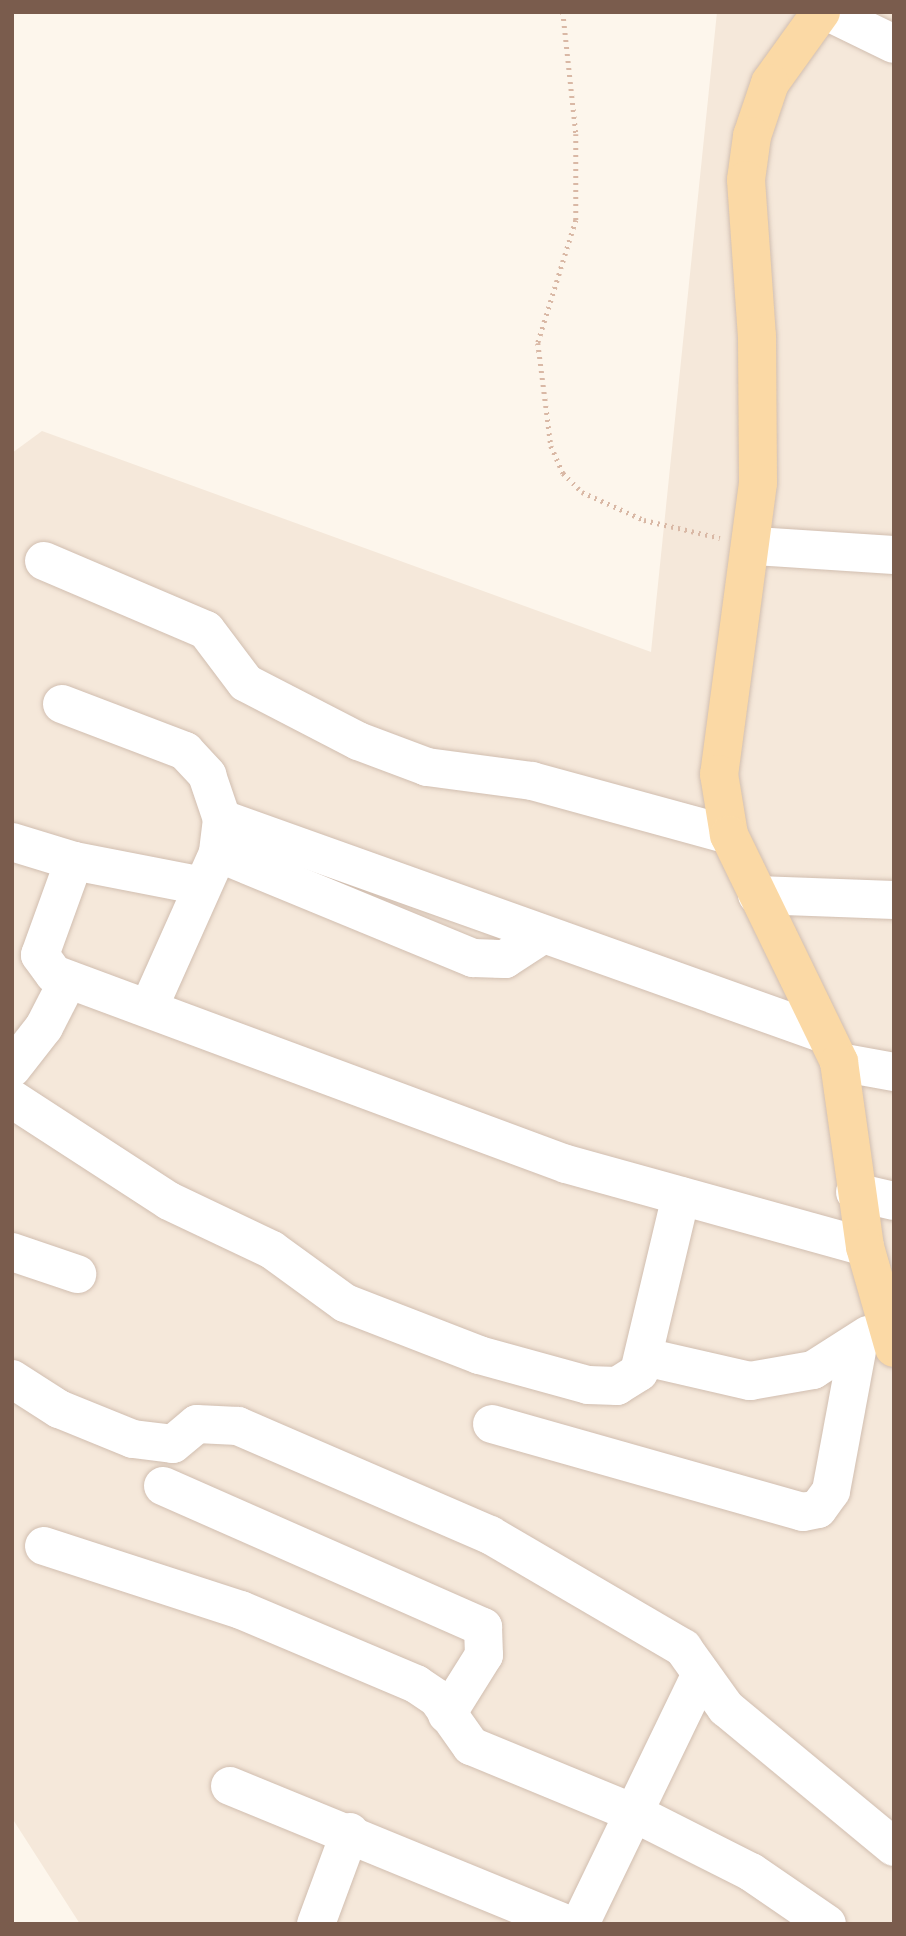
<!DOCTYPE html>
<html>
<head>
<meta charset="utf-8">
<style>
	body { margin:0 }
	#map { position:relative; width:906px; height:1936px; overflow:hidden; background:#fdf6ec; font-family:Poppins,sans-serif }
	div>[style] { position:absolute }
	.residential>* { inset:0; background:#f5e8da }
	.path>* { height:4.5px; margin-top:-2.25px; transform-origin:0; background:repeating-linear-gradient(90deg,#d9b8a5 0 2px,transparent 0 7px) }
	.roads { filter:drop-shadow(0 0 2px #d1beb0) drop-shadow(0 0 2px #d1beb0) }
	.minor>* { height:38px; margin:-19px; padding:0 19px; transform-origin:19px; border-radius:19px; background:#fff }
	.major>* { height:38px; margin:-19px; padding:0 19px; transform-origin:19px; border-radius:19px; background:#fbd9a5 }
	span { translate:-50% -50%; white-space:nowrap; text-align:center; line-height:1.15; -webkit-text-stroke:6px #fffaf3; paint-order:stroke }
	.frame { position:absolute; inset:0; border:14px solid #7a5c4d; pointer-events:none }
</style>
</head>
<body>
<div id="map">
	<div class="residential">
		<div style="clip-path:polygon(717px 12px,894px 12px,894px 1924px,80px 1924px,12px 1818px,12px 453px,42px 431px,651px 652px)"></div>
	</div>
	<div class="path">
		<div style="left:563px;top:12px;width:123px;rotate:83.9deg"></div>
		<div style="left:576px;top:134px;width:86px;rotate:90deg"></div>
		<div style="left:576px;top:220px;width:129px;rotate:107.2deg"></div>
		<div style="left:538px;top:343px;width:104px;rotate:82.8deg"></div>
		<div style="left:551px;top:446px;width:30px;rotate:66deg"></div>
		<div style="left:563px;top:473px;width:27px;rotate:45deg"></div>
		<div style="left:582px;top:492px;width:68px;rotate:24.3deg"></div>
		<div style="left:644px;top:520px;width:78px;rotate:13.3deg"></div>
	</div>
	<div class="roads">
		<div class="minor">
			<div style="left:828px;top:12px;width:73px;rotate:25.9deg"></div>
			<div style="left:755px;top:546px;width:139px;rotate:3.7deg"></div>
			<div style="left:44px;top:561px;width:176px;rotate:23.1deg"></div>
			<div style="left:206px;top:630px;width:66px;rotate:53deg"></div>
			<div style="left:246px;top:683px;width:126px;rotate:27.4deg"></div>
			<div style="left:358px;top:741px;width:74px;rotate:20.6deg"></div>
			<div style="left:427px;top:767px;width:106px;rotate:7.6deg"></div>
			<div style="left:532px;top:781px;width:204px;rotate:15.3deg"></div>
			<div style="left:62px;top:704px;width:132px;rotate:20.9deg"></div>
			<div style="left:185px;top:751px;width:33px;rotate:47deg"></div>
			<div style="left:207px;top:775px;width:46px;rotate:71.2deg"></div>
			<div style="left:222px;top:819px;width:34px;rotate:97deg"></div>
			<div style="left:218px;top:853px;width:167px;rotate:114.1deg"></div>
			<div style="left:222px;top:819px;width:639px;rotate:19.65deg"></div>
			<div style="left:12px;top:842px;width:65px;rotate:17deg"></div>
			<div style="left:74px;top:861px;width:131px;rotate:11deg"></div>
			<div style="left:218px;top:853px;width:276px;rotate:22.4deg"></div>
			<div style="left:473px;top:958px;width:32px;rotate:2deg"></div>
			<div style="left:505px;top:959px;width:44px;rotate:-33deg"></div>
			<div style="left:74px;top:861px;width:100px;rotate:109.9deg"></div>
			<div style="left:40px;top:955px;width:24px;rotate:54deg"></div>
			<div style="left:54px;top:974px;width:546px;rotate:20.36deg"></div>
			<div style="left:566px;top:1164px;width:310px;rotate:15.5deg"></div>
			<div style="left:757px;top:895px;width:137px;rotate:2.1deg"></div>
			<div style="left:839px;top:1062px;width:56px;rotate:10.3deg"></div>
			<div style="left:12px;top:1068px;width:52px;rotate:-52deg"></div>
			<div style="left:44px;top:1027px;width:53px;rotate:-62.9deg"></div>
			<div style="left:12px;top:1099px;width:187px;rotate:33deg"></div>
			<div style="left:169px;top:1201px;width:114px;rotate:25.4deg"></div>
			<div style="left:272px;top:1250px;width:90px;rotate:36deg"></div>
			<div style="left:345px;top:1303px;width:144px;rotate:21.2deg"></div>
			<div style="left:479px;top:1355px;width:113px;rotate:15.4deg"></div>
			<div style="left:588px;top:1385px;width:29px;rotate:2deg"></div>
			<div style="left:617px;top:1386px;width:26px;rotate:-32deg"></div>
			<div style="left:639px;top:1372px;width:181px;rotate:-76.6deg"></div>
			<div style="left:855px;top:1192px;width:40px;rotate:13deg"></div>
			<div style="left:12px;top:1252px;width:69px;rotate:18.7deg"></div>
			<div style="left:645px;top:1357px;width:108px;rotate:12.9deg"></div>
			<div style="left:750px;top:1381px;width:64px;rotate:-9.9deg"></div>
			<div style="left:813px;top:1370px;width:65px;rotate:-32.5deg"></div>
			<div style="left:12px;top:1379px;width:56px;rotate:32.6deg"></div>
			<div style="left:59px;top:1409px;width:80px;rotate:22.1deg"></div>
			<div style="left:133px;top:1439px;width:40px;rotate:7.1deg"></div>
			<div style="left:173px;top:1444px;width:31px;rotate:-40deg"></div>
			<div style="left:197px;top:1424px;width:41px;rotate:2.8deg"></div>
			<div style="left:238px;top:1426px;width:275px;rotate:23.4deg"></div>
			<div style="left:490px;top:1535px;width:224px;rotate:30.3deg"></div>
			<div style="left:683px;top:1648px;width:74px;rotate:54.4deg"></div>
			<div style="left:726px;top:1708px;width:218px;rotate:39.6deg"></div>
			<div style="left:492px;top:1424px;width:323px;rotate:15.8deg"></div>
			<div style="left:803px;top:1512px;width:15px;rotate:-11deg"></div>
			<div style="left:818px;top:1509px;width:22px;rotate:-54deg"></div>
			<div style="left:831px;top:1491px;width:147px;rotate:-79.5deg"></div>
			<div style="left:163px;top:1486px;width:350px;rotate:23.8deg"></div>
			<div style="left:483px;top:1627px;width:28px;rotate:88deg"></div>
			<div style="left:484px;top:1655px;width:70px;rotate:122.1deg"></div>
			<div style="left:44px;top:1546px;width:207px;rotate:18deg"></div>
			<div style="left:241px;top:1610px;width:190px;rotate:22.9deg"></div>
			<div style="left:416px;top:1684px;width:25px;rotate:34deg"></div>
			<div style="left:437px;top:1698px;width:59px;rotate:54.7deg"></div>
			<div style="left:471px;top:1746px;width:178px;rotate:22.4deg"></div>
			<div style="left:636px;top:1814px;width:129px;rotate:26.8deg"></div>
			<div style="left:751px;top:1872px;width:92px;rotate:34.4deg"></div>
			<div style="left:230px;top:1786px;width:364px;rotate:22.3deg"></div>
			<div style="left:316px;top:1924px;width:98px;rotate:-69.7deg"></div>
			<div style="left:580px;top:1924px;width:278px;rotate:-64.2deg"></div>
		</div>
		<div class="major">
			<div style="left:821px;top:12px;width:87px;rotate:125.7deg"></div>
			<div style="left:770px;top:83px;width:56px;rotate:108.8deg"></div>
			<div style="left:752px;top:136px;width:44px;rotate:97.8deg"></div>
			<div style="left:746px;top:180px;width:156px;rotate:86deg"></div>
			<div style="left:757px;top:336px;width:147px;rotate:89.6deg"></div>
			<div style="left:758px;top:483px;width:294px;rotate:97.6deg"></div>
			<div style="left:719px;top:774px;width:62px;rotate:80.7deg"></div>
			<div style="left:729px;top:835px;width:252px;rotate:64.1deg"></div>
			<div style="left:839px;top:1062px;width:187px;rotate:82deg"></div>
			<div style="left:865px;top:1247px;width:105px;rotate:74deg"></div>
		</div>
	</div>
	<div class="frame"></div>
</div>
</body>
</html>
